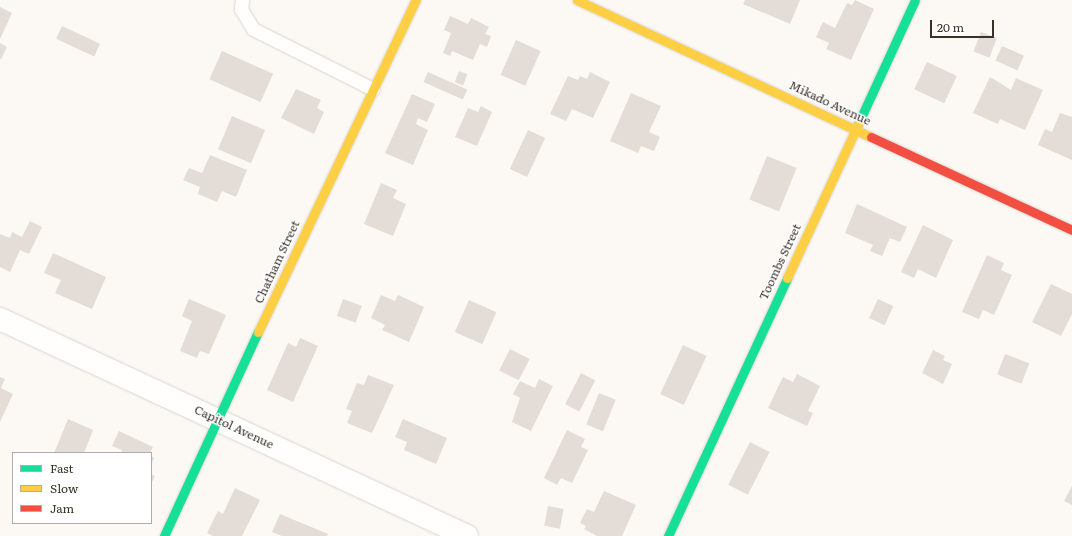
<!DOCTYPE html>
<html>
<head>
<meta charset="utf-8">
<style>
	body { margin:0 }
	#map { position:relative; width:1072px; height:536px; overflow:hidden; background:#fcf9f4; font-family:Literata,serif }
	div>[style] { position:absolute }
	.building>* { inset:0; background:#e3dcd7; transform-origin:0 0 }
	.roads { filter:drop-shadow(0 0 1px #d9d5cf) drop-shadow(0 0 1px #d9d5cf) }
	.lane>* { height:13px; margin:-6.5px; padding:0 6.5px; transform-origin:6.5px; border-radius:6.5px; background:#fffefd }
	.street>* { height:22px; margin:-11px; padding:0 11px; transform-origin:11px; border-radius:11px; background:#fffefd }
	.fast>* { height:9px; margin:-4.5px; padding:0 4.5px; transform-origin:4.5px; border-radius:4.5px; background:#16e098 }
	.slow>* { height:9px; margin:-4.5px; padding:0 4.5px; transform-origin:4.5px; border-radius:4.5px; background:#ffcf43 }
	.jam>* { height:9px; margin:-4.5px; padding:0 4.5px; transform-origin:4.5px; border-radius:4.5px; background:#f24e42 }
	span { translate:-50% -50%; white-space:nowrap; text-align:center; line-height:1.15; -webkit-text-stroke:3px #fff; paint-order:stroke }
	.street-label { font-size:12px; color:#383329 }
	.legend { position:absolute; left:12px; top:452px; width:140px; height:72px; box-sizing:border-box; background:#fff; border:1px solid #afada9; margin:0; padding:5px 7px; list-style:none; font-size:12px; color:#383329 }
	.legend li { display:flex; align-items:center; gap:8px; height:20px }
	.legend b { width:20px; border:1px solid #afada9 }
	.scale { position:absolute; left:930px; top:20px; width:64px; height:18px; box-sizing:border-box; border:2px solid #383329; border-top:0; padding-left:5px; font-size:12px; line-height:14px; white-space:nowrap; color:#383329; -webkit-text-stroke:3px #fff; paint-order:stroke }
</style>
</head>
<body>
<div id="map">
	<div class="building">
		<div style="clip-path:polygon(745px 0,800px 0,790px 24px,743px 4px)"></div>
		<div style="clip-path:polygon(855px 0,874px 9px,851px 60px,826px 49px,829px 43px,816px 37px,823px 22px,835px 28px,847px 3px,852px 5px)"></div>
		<div style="clip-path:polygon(0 7px,12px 13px,0 39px)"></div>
		<div style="clip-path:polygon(450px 16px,468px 24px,471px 18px,489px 27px,485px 34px,491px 36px,487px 47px,480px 44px,473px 60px,452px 51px,450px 56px,443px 53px,451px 33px,444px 30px)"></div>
		<div style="left:62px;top:26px;width:42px;height:14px;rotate:25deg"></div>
		<div style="left:981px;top:32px;width:17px;height:21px;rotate:21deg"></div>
		<div style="left:516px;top:40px;width:27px;height:38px;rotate:24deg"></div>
		<div style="clip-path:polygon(0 43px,7px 47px,1px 59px,0 59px)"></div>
		<div style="left:1002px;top:46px;width:24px;height:16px;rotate:24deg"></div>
		<div style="left:222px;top:51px;width:56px;height:31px;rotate:24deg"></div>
		<div style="left:927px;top:62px;width:33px;height:30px;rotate:25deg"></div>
		<div style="left:459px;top:71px;width:9px;height:12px;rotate:21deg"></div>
		<div style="left:428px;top:72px;width:43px;height:11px;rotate:24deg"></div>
		<div style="clip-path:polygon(590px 72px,610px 82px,593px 118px,572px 109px,566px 121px,550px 114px,568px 76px,578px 80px,580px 76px,587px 79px)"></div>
		<div style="clip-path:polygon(990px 77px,1011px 90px,1016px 78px,1043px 90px,1025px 130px,1000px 119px,998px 124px,973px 113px)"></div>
		<div style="clip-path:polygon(296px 89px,321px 100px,317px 108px,324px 112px,314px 134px,281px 118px)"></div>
		<div style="clip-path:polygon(631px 93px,661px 106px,649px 132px,660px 137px,654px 151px,641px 146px,638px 153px,610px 141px)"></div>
		<div style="clip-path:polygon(412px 94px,435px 104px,427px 122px,418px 118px,416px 124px,428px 130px,413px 165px,385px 153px)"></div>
		<div style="clip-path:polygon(481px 106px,492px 112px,477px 146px,455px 137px,468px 108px,478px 112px)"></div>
		<div style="clip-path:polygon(1060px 113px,1072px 117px,1072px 160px,1038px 145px,1045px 129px,1052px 132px)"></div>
		<div style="left:232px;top:116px;width:36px;height:36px;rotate:23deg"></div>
		<div style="left:528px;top:130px;width:19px;height:43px;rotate:25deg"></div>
		<div style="clip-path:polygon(210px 155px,247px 170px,236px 197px,222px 191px,217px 202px,198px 194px,200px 187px,183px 180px,189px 168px,202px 173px)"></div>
		<div style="left:767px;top:156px;width:32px;height:47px;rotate:22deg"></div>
		<div style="clip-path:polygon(381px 183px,397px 190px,393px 198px,406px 204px,393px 236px,364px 224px)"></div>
		<div style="clip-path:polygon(857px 204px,907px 227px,900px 242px,890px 238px,882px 256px,870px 251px,873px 245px,845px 233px)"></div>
		<div style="clip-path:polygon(30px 221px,42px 227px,29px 254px,20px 250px,10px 272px,0 267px,0 234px,10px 238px,12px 232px,22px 237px)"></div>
		<div style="clip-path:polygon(923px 225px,953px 240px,936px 278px,918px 269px,914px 278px,901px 272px)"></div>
		<div style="clip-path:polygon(53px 253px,106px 277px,92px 309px,55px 293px,61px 280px,44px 273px)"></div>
		<div style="clip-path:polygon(987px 255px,1004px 263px,1001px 270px,1012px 275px,994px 315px,983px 310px,979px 319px,962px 312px)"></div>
		<div style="clip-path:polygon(1051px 284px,1072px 294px,1072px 314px,1061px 336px,1032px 322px)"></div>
		<div style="clip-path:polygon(381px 295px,395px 301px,398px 295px,424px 307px,409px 342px,382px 330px,385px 325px,371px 318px)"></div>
		<div style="clip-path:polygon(189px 299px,226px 315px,209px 354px,200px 351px,197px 358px,180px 351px,192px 321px,182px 316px)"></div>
		<div style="left:343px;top:299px;width:20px;height:18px;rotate:20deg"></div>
		<div style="left:878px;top:299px;width:17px;height:21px;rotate:25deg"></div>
		<div style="left:469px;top:300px;width:30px;height:35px;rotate:24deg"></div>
		<div style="clip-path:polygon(300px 338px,318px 346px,293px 402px,267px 390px,288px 343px,296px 347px)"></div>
		<div style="left:683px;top:345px;width:26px;height:54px;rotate:25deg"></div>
		<div style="left:510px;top:349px;width:22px;height:24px;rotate:27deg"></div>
		<div style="clip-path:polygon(933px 350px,945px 356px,943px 360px,952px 364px,943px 384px,922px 373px)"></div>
		<div style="left:1005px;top:354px;width:26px;height:22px;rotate:21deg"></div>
		<div style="left:581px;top:373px;width:16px;height:35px;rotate:27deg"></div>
		<div style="clip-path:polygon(797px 374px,820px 386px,808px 411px,813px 413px,807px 426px,768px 408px,783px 377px,793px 382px)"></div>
		<div style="clip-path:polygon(368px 375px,394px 385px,372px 433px,347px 423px,352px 411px,346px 409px,357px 383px,364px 385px)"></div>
		<div style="clip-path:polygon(0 377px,5px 379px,1px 388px,13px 394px,0 422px)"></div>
		<div style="clip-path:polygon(539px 379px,553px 386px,531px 431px,512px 422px,520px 398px,513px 394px,520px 381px,535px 388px)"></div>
		<div style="left:599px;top:393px;width:18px;height:34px;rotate:22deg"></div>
		<div style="clip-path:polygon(68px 419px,93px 430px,84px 453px,54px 453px)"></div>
		<div style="clip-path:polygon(403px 419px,447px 438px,436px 464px,404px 450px,407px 442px,395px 437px)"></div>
		<div style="clip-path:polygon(567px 430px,585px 439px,581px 447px,588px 450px,572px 483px,561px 478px,557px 485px,544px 478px)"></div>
		<div style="clip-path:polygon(119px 431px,153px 447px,150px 453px,121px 453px,122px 450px,112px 446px)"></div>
		<div style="left:750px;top:442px;width:22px;height:48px;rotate:27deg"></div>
		<div style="clip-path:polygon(151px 456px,154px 458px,151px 465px)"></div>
		<div style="clip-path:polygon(151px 474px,155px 476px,151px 484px)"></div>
		<div style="clip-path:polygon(1072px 486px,1072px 505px,1064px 501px)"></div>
		<div style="clip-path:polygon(235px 488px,260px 500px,242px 536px,213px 536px,207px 533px,218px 511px,223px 514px)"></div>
		<div style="clip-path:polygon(604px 491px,636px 505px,622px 536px,597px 536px,584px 529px,586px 526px,580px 523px,587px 509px,594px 512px)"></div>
		<div style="left:548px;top:506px;width:16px;height:20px;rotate:11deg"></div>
		<div style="clip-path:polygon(280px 514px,328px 534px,327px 536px,282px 536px,272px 532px)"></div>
	</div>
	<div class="roads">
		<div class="lane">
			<div style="left:242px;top:0;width:9px;rotate:96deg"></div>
			<div style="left:241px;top:9px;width:23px;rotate:59deg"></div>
			<div style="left:253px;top:29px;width:134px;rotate:26.6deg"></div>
		</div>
		<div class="street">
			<div style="left:0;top:319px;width:515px;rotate:24.92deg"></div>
		</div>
		<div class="fast">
			<div style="left:858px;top:124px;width:136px;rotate:-65.3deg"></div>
			<div style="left:164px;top:536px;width:225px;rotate:-65.3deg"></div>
			<div style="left:668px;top:536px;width:284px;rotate:-65.2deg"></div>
		</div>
		<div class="slow">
			<div style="left:577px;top:0;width:324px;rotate:25deg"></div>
			<div style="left:787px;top:278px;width:170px;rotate:-65.2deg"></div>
			<div style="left:258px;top:332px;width:368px;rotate:-64.6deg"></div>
		</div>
		<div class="jam">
			<div style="left:871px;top:137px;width:221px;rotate:24.8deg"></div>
		</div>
	</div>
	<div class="street-label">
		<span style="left:830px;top:103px;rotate:25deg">Mikado Avenue</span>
		<span style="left:277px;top:262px;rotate:-65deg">Chatham Street</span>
		<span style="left:780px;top:262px;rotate:-65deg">Toombs Street</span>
		<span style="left:234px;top:427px;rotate:25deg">Capitol Avenue</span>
	</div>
	<ul class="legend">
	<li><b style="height:5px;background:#16e098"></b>Fast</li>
	<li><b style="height:5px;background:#ffcf43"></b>Slow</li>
	<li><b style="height:5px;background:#f24e42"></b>Jam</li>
	</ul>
	<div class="scale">20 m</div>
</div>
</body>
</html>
